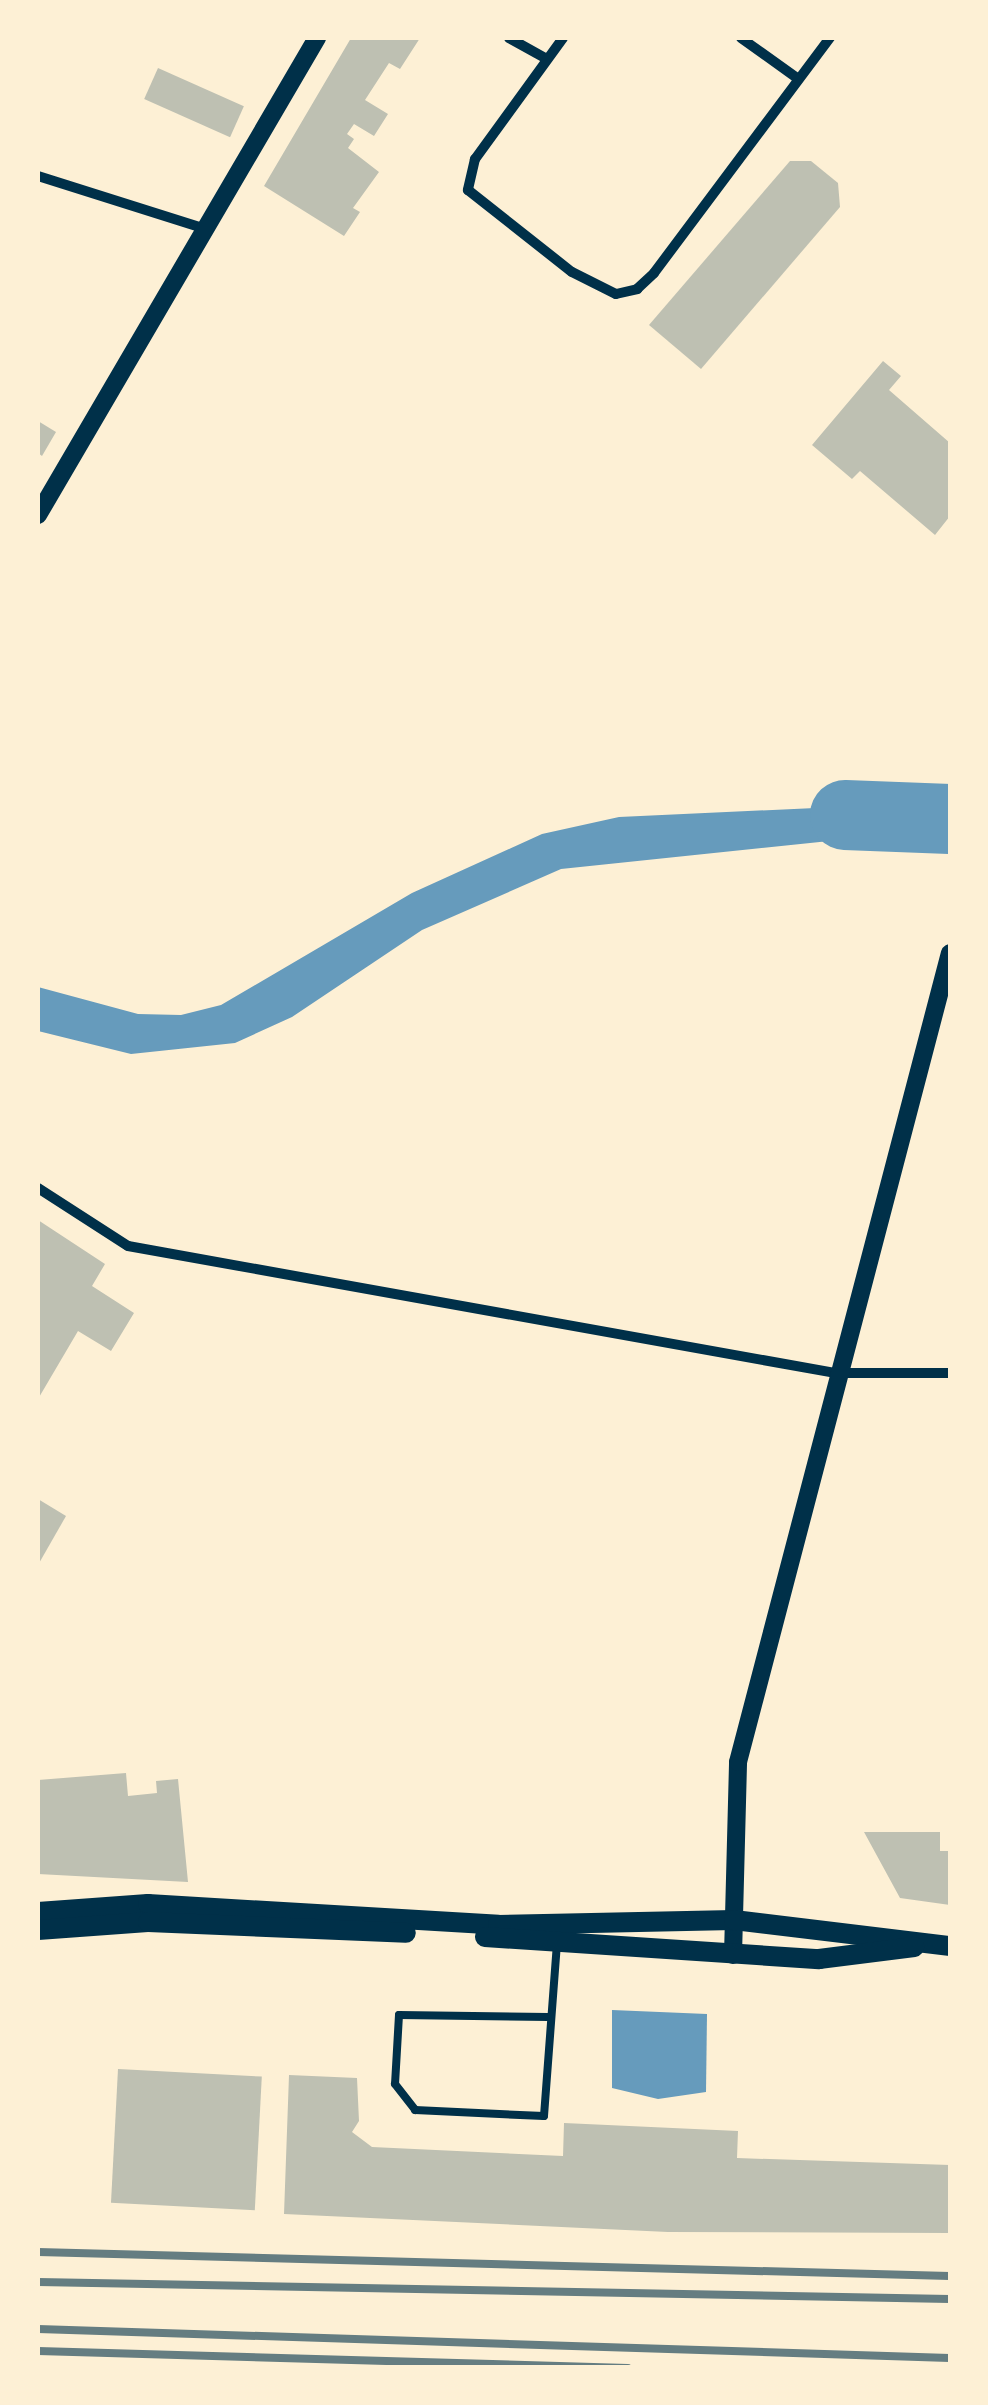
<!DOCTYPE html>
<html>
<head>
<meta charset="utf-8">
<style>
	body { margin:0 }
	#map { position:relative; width:988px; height:2405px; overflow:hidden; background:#fdf0d5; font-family:"Alegreya Sans",sans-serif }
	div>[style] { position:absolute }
	.water>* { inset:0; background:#669bbc }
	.river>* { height:70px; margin:-35px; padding:0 35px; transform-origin:35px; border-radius:35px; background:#669bbc }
	.building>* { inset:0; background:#bec0b2; transform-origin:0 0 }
	.service>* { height:8px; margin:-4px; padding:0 4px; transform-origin:4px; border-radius:4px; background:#003049 }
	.minor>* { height:10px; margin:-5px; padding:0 5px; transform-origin:5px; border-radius:5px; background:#003049 }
	.tertiary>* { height:18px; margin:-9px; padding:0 9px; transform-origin:9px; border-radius:9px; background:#003049 }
	.secondary>* { height:20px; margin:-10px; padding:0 10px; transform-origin:10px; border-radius:10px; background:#003049 }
	.rail>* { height:8px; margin:-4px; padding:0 4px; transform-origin:4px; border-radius:4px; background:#657d81 }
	span { translate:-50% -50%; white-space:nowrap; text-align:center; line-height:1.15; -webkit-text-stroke:9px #fdf0d5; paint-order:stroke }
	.frame { position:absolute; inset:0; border:40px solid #fdf0d5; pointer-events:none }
</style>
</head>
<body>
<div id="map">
	<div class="water">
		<div style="clip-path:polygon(943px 802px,935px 830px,561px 869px,422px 930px,292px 1017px,235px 1043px,131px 1054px,38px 1031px,38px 987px,138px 1014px,181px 1015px,221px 1005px,412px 893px,542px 834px,619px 817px)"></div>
		<div style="clip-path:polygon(612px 2010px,707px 2014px,706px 2092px,658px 2099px,612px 2088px)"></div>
	</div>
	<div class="river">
		<div style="left:845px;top:815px;width:105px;rotate:2.2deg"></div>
	</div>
	<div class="building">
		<div style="clip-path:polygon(351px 38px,420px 38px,400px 69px,389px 63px,365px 100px,388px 114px,374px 136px,354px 124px,347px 134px,354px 139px,348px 148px,379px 172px,353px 208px,360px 212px,344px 236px,264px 186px)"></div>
		<div style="left:158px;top:68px;width:94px;height:34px;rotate:24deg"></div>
		<div style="clip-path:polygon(790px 161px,811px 161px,838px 183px,840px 207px,701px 369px,649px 325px)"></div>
		<div style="clip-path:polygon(883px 361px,901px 376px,889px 390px,950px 443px,950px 516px,935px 535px,860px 471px,852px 479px,812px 445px)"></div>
		<div style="clip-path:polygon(38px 421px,56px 432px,42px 456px,38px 453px)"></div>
		<div style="clip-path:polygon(38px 1220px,105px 1264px,92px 1286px,134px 1313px,111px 1351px,78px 1331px,38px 1399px)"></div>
		<div style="clip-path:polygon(38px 1499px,66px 1516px,38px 1565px)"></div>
		<div style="clip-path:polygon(126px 1773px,128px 1796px,157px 1793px,156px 1781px,178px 1779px,188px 1882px,38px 1874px,38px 1780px)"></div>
		<div style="clip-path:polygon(864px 1832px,940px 1832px,940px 1851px,950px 1851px,950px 1905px,900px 1898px)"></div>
		<div style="left:118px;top:2069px;width:144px;height:134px;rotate:3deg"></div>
		<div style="clip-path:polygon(289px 2075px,357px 2078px,359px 2121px,352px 2132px,372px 2147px,563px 2156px,564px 2123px,738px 2131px,737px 2158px,950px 2165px,950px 2233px,668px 2232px,284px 2214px)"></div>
	</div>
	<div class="service">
		<div style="left:548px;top:2017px;width:149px;rotate:-179.2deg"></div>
		<div style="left:399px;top:2015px;width:69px;rotate:93.3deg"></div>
		<div style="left:395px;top:2084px;width:33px;rotate:52deg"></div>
		<div style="left:415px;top:2110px;width:129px;rotate:2.7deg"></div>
		<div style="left:544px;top:2116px;width:172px;rotate:-85.7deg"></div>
	</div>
	<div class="minor">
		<div style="left:509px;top:38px;width:43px;rotate:28.9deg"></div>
		<div style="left:563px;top:38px;width:150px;rotate:126deg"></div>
		<div style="left:475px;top:159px;width:32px;rotate:103deg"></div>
		<div style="left:468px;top:190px;width:132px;rotate:38.3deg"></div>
		<div style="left:572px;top:272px;width:49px;rotate:26.6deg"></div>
		<div style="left:616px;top:294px;width:22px;rotate:-13deg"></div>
		<div style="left:637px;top:289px;width:23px;rotate:-43deg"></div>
		<div style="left:654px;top:273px;width:294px;rotate:-53.2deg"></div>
		<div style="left:741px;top:38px;width:69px;rotate:35.5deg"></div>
		<div style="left:38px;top:176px;width:176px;rotate:17.5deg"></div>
		<div style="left:38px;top:1188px;width:107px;rotate:32.8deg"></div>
		<div style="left:128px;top:1246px;width:718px;rotate:10.18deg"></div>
		<div style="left:835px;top:1373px;width:115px"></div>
	</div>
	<div class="tertiary">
		<div style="left:38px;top:515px;width:553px;rotate:-59.68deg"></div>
		<div style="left:733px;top:1955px;width:193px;rotate:-88.5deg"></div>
		<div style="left:738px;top:1762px;width:836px;rotate:-75.32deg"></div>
	</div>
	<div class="secondary">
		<div style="left:38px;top:1912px;width:110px;rotate:-4.2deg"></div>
		<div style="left:148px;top:1904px;width:351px;rotate:3.4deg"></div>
		<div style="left:498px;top:1925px;width:236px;rotate:-1.2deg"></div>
		<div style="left:734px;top:1920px;width:218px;rotate:6.9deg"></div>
		<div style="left:38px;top:1930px;width:110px;rotate:-4.2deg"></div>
		<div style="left:148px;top:1922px;width:258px;rotate:2.4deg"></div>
		<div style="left:485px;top:1937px;width:335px;rotate:3.8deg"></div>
		<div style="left:819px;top:1959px;width:96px;rotate:-7.2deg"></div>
	</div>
	<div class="rail">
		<div style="left:38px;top:2252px;width:912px;rotate:1.51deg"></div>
		<div style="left:38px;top:2282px;width:912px;rotate:1.07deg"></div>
		<div style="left:38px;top:2329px;width:912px;rotate:1.82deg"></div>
		<div style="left:38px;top:2351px;width:590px;rotate:1.65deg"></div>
	</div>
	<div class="frame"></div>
</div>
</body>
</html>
